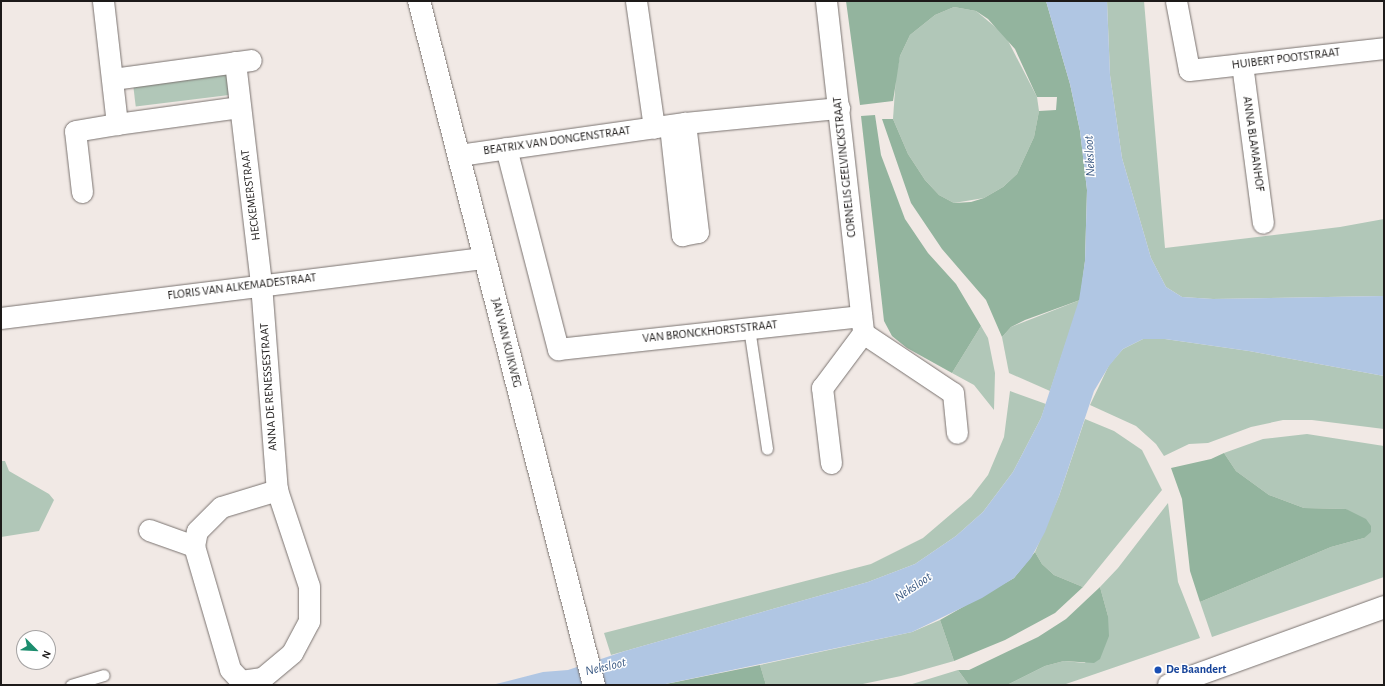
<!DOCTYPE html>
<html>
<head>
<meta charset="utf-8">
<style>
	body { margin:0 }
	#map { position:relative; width:1385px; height:686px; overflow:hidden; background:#f1e9e5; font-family:"Alegreya Sans",sans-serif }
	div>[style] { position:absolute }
	.green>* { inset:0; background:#b1c7b8; transform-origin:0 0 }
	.forest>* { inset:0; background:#93b49e }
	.water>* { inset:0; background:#b0c6e3 }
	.roads { filter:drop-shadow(0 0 1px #7a7370) drop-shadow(0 0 1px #7a7370) }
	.service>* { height:11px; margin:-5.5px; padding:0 5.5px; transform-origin:5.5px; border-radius:5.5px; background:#fff }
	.minor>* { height:21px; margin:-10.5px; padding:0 10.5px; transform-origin:10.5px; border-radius:10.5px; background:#fff }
	.tertiary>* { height:22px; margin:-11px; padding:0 11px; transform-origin:11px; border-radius:11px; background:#fff }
	.secondary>* { height:22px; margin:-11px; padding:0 11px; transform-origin:11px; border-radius:11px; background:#fff }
	.dots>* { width:11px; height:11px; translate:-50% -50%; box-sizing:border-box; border:2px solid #fff; border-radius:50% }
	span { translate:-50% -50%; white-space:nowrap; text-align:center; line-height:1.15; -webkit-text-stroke:3px #fff; paint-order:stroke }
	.street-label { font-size:12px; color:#1d1a19 }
	.transit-label { font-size:12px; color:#164399; font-weight:700 }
	.left { translate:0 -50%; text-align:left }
	.water-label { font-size:13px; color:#3a5983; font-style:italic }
	.frame { position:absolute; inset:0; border:2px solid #1d1a19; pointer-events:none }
	.north { position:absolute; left:16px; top:630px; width:40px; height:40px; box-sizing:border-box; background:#fff; border:1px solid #a5a3a3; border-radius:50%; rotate:114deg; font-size:11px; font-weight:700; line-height:16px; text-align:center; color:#1d1a19 }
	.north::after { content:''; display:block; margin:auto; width:14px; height:18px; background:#1b8d6e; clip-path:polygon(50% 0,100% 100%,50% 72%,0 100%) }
</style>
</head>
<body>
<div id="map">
	<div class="green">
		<div style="clip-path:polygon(1107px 1px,1144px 1px,1165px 248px,1340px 227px,1384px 219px,1384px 296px,1213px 299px,1182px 297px,1166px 287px,1151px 258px,1122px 158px,1110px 75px)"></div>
		<div style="clip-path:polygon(954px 7px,976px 11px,1005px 35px,1037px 97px,1039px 111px,1034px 137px,1017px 174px,1003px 187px,984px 198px,954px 203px,939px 195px,925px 180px,908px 154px,893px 119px,896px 76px,900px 56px,910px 35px,935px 15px)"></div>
		<div style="left:228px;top:70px;width:25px;height:96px;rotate:83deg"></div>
		<div style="clip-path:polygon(1080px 300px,1050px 391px,1009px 373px,1002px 337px,1011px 327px)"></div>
		<div style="clip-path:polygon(981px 326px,988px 338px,995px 373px,994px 410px,974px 385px,952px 373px)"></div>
		<div style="clip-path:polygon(1143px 339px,1165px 339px,1249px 351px,1384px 376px,1384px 429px,1312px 420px,1283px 420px,1251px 427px,1208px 443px,1189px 444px,1164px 456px,1156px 444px,1136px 426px,1090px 405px,1109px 365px,1123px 349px)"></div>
		<div style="clip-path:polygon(1010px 391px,1046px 404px,1041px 418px,1013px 472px,983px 512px,956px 536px,915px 564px,868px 582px,611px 655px,604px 633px,871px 564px,923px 538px,971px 497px,988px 475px,1004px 437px)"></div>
		<div style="clip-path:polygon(1085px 419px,1114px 431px,1142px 450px,1162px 490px,1083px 587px,1054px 575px,1042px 564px,1035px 552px,1059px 496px)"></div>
		<div style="clip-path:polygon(1307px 434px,1384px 446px,1384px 577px,1212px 637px,1200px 602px,1331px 547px,1364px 538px,1346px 509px,1304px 508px,1269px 495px,1236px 471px,1224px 453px,1263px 439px)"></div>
		<div style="clip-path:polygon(1px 461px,5px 461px,9px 471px,49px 494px,54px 500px,39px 531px,1px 537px)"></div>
		<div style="clip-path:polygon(1168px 503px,1178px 582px,1200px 638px,1063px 685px,1007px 685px,1045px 666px,1064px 661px,1085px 663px,1108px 616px,1100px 587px,1118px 568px)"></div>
		<div style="clip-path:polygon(940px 620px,954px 661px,901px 676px,858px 685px,766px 685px,760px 665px,912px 632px)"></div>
		<div style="clip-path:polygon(958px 670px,969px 685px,909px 685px)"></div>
	</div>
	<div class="forest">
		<div style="clip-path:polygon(846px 1px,1046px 1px,1070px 84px,1080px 131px,1087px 190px,1085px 261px,1080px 300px,1025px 320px,1011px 327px,1002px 337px,986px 300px,942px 249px,911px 203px,882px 119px,893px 119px,908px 154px,925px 180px,939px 195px,954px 203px,971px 202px,984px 198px,1003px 187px,1017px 174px,1034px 137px,1039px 111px,1056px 110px,1057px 97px,1037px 97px,1015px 49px,988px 19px,976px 11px,954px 7px,935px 15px,910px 35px,900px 56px,893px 101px,860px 105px)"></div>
		<div style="clip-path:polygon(875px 115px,881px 155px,905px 219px,928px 253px,956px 284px,981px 326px,952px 373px,907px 348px,892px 336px,884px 321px,861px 116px)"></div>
		<div style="clip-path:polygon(1224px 453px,1236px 471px,1269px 495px,1304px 508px,1346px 509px,1366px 519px,1371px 526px,1371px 532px,1364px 538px,1331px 547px,1200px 602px,1190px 571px,1182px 499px,1171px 468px,1211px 459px)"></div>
		<div style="clip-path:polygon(1035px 552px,1042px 564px,1054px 575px,1083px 587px,1055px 613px,1005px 640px,954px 661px,940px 620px,1014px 578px)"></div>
		<div style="clip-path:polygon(1100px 587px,1108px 616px,1109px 636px,1100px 659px,1094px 663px,1064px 661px,1045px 666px,1007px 685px,969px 685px,958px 670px,969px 670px,1038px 637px,1066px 619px)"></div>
		<div style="clip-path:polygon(760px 665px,766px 685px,661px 685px)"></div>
	</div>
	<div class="water">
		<div style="clip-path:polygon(1046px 1px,1107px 1px,1110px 75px,1122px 158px,1151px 258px,1166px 287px,1182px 297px,1213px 299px,1384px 296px,1384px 376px,1249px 351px,1165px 339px,1143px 339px,1123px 349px,1109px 366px,1094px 391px,1059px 496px,1045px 532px,1031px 558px,1014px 578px,982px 598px,912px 632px,661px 685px,492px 685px,543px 672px,568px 670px,625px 651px,868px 582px,915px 564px,956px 536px,983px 512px,1013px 472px,1041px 418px,1079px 300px,1085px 261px,1087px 190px,1080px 131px,1070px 84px)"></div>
	</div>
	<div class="roads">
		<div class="service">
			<div style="left:749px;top:328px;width:122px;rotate:81.5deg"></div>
			<div style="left:71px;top:685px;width:34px;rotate:-17deg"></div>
		</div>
		<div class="minor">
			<div style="left:103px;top:1px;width:124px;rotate:83.5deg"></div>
			<div style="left:117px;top:124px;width:124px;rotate:-7.9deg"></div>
			<div style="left:636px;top:1px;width:128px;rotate:81.9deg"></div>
			<div style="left:826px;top:1px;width:334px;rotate:83.6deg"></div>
			<div style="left:1176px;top:1px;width:70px;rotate:79.3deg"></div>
			<div style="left:1189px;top:70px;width:196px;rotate:-6.4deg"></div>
			<div style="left:235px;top:62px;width:224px;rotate:83.3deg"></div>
			<div style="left:261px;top:284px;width:207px;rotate:85.6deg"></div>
			<div style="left:277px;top:490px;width:101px;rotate:71.6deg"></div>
			<div style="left:309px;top:586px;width:35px;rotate:90deg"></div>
			<div style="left:309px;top:621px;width:36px;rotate:118deg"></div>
			<div style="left:292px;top:653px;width:39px;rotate:140deg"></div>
			<div style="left:262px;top:678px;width:21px;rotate:172deg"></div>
			<div style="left:241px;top:681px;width:16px;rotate:-133deg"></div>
			<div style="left:230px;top:669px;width:128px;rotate:-106.3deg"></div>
			<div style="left:194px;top:546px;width:15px;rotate:-79deg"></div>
			<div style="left:197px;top:531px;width:34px;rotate:-45deg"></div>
			<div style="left:221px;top:507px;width:59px;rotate:-16.9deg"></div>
			<div style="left:1242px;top:64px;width:160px;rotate:82.5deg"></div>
			<div style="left:113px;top:79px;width:139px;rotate:-7.8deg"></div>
			<div style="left:670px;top:126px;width:110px;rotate:83.7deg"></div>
			<div style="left:682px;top:235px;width:16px;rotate:-11deg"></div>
			<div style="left:698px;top:232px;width:110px;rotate:-96.8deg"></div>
			<div style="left:506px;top:148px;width:208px;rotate:75.5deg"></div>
			<div style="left:558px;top:349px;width:305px;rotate:-6.2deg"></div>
			<div style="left:459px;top:155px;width:228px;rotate:-8.1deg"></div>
			<div style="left:685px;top:123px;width:155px;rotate:-5.6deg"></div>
			<div style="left:82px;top:192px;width:61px;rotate:-96.5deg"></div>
			<div style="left:75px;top:131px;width:43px;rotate:-9.5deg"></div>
			<div style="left:1px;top:318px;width:487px;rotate:-7.1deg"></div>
			<div style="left:831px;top:463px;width:76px;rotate:-96.8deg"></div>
			<div style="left:822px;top:388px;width:69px;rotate:-53.3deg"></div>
			<div style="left:863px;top:333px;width:108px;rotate:33.7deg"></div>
			<div style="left:953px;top:393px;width:40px;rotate:84.3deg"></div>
			<div style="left:149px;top:530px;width:48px;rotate:19.6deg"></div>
		</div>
		<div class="tertiary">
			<div style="left:419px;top:1px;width:706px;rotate:75.65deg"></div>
		</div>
		<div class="secondary">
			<div style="left:1169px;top:685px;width:229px;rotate:-19.9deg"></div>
		</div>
	</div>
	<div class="dots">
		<div style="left:1158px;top:670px;background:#1a4fb4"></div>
	</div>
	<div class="street-label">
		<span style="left:1286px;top:59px;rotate:-7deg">HUIBERT POOTSTRAAT</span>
		<span style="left:557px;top:141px;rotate:-8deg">BEATRIX VAN DONGENSTRAAT</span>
		<span style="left:1253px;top:144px;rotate:82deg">ANNA BLAMANHOF</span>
		<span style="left:845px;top:167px;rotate:-96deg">CORNELIS GEELVINCKSTRAAT</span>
		<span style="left:251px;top:195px;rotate:-97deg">HECKEMERSTRAAT</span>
		<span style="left:242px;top:287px;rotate:-7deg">FLORIS VAN ALKEMADESTRAAT</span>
		<span style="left:710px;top:332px;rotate:-6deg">VAN BRONCKHORSTSTRAAT</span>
		<span style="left:506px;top:343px;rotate:76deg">JAN VAN KUIKWEG</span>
		<span style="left:269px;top:387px;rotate:-94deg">ANNA DE RENESSESTRAAT</span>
	</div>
	<div class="transit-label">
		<span class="left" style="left:1166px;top:670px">De Baandert</span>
	</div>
	<div class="water-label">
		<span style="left:1091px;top:156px;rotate:-93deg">Neksloot</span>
		<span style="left:914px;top:588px;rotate:-34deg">Neksloot</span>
		<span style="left:606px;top:668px;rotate:-13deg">Neksloot</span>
	</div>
	<div class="frame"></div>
	<div class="north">N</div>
</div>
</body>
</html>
